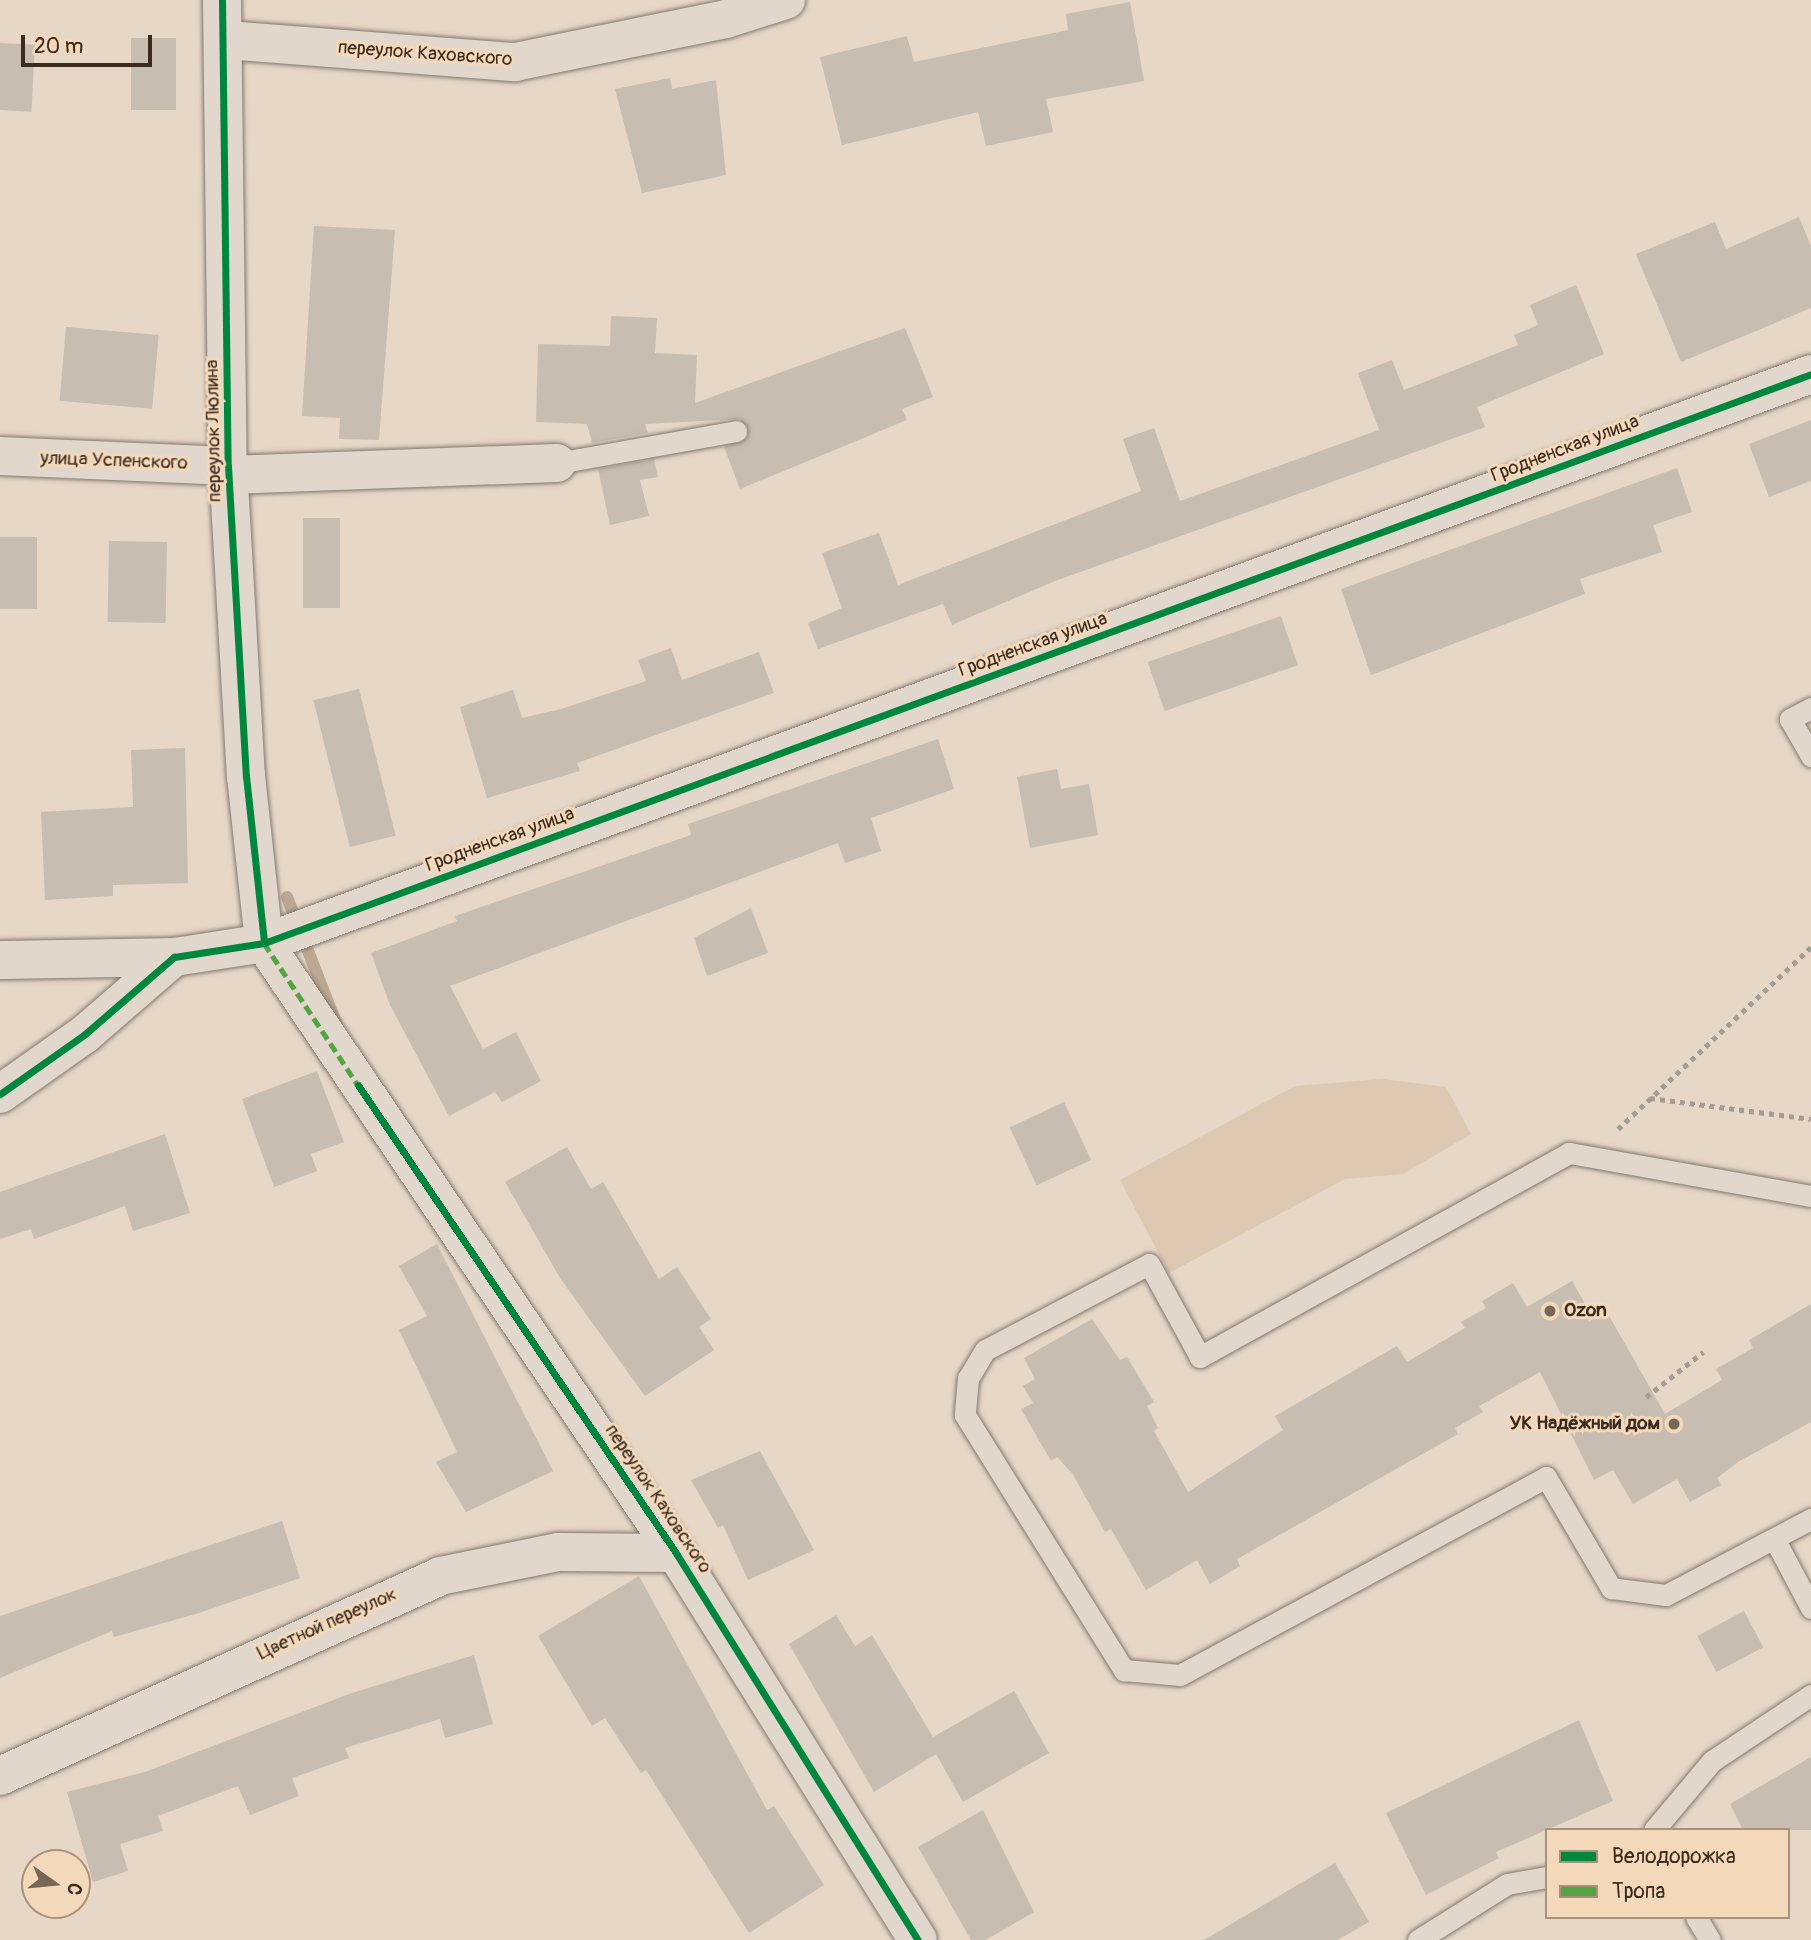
<!DOCTYPE html>
<html>
<head>
<meta charset="utf-8">
<style>
	body { margin:0 }
	#map { position:relative; width:1811px; height:1940px; overflow:hidden; background:#e6d7c7; font-family:Pangolin,sans-serif }
	div>[style] { position:absolute }
	.green>* { inset:0; background:#ddc8b2 }
	.stream>* { height:12px; margin:-6px; padding:0 6px; transform-origin:6px; border-radius:6px; background:#bca892 }
	.building>* { inset:0; background:#c8bdb1; transform-origin:0 0 }
	.path>* { height:4.5px; margin-top:-2.25px; transform-origin:0; background:repeating-linear-gradient(90deg,#a59c94 0 5px,transparent 0 10px) }
	.roads { filter:drop-shadow(0 0 2px #83796f) drop-shadow(0 0 2px #83796f) }
	.lane>* { height:21px; margin:-10.5px; padding:0 10.5px; transform-origin:10.5px; border-radius:10.5px; background:#e1d7cc }
	.street>* { height:38px; margin:-19px; padding:0 19px; transform-origin:19px; border-radius:19px; background:#e1d7cc }
	.quiet>* { height:5px; margin-top:-2.5px; transform-origin:0; background:repeating-linear-gradient(90deg,#54a441 0 10px,transparent 0 15px) }
	.cycleway>* { height:7px; margin:-3.5px; padding:0 3.5px; transform-origin:3.5px; border-radius:3.5px; background:#00873e }
	.dots>* { width:19px; height:19px; translate:-50% -50%; box-sizing:border-box; border:4px solid #f3d8ba; border-radius:50% }
	span { translate:-50% -50%; white-space:nowrap; text-align:center; line-height:1.15; -webkit-text-stroke:6px #f3d8ba; paint-order:stroke }
	.street-label { font-size:19px; color:#3b2a1e }
	.poi-label { font-size:19px; color:#3b2a1e; font-weight:700 }
	.left { translate:0 -50%; text-align:left }
	.right { translate:-100% -50%; text-align:right }
	.legend { position:absolute; left:1545px; top:1828px; width:245px; height:91px; box-sizing:border-box; background:#f3d8ba; border:2px solid #a9927c; margin:0; padding:9px 12px; list-style:none; font-size:21px; color:#3b2a1e }
	.legend li { display:flex; align-items:center; gap:14px; height:35px }
	.legend b { width:35px; border:2px solid #a9927c }
	.north { position:absolute; left:21px; top:1849px; width:70px; height:70px; box-sizing:border-box; background:#f3d8ba; border:2px solid #a9927c; border-radius:50%; rotate:105deg; font-size:19px; font-weight:700; line-height:28px; text-align:center; color:#3b2a1e }
	.north::after { content:''; display:block; margin:auto; width:24px; height:32px; background:#776759; clip-path:polygon(50% 0,100% 100%,50% 72%,0 100%) }
	.scale { position:absolute; left:21px; top:35px; width:131px; height:32px; box-sizing:border-box; border:4px solid #3b2a1e; border-top:0; padding-left:9px; font-size:21px; line-height:24px; white-space:nowrap; color:#3b2a1e; -webkit-text-stroke:5px #f3d8ba; paint-order:stroke }
</style>
</head>
<body>
<div id="map">
	<div class="green">
		<div style="clip-path:polygon(1382px 1079px,1446px 1087px,1471px 1134px,1403px 1174px,1345px 1179px,1169px 1273px,1120px 1180px,1295px 1086px)"></div>
	</div>
	<div class="stream">
		<div style="left:287px;top:897px;width:137px;rotate:68.7deg"></div>
	</div>
	<div class="building">
		<div style="clip-path:polygon(1130px 2px,1144px 81px,1046px 99px,1053px 132px,986px 146px,978px 112px,842px 145px,820px 57px,907px 36px,914px 62px,1068px 30px,1066px 14px)"></div>
		<div style="left:131px;top:38px;width:45px;height:72px"></div>
		<div style="left:0;top:43px;width:35px;height:67px;rotate:3deg"></div>
		<div style="clip-path:polygon(670px 78px,672px 89px,716px 80px,726px 175px,642px 193px,615px 89px)"></div>
		<div style="clip-path:polygon(1799px 217px,1811px 246px,1811px 308px,1681px 362px,1636px 254px,1715px 222px,1726px 249px)"></div>
		<div style="clip-path:polygon(314px 226px,395px 230px,379px 440px,339px 439px,340px 418px,302px 416px)"></div>
		<div style="clip-path:polygon(1576px 285px,1604px 354px,1477px 407px,1485px 427px,1055px 581px,952px 625px,943px 604px,818px 649px,808px 623px,842px 608px,822px 553px,879px 533px,898px 585px,1141px 491px,1123px 439px,1154px 428px,1180px 501px,1379px 430px,1358px 373px,1392px 360px,1404px 390px,1518px 345px,1514px 335px,1538px 325px,1530px 305px)"></div>
		<div style="clip-path:polygon(611px 316px,657px 318px,655px 353px,697px 355px,695px 403px,905px 328px,933px 397px,902px 409px,907px 420px,740px 489px,724px 447px,748px 436px,740px 419px,645px 424px,648px 433px,592px 443px,587px 424px,536px 422px,538px 344px,610px 346px)"></div>
		<div style="left:66px;top:327px;width:93px;height:74px;rotate:5deg"></div>
		<div style="clip-path:polygon(1811px 420px,1811px 481px,1769px 497px,1749px 444px)"></div>
		<div style="clip-path:polygon(654px 459px,658px 477px,640px 480px,649px 516px,610px 525px,598px 469px)"></div>
		<div style="clip-path:polygon(1677px 468px,1692px 512px,1653px 525px,1662px 552px,1580px 579px,1585px 594px,1371px 675px,1341px 589px)"></div>
		<div style="left:303px;top:518px;width:37px;height:90px"></div>
		<div style="left:0;top:537px;width:37px;height:72px"></div>
		<div style="left:109px;top:541px;width:58px;height:81px;rotate:1deg"></div>
		<div style="left:1281px;top:616px;width:52px;height:141px;rotate:71deg"></div>
		<div style="clip-path:polygon(671px 648px,682px 680px,759px 652px,774px 693px,577px 763px,580px 771px,487px 798px,460px 707px,513px 690px,522px 718px,561px 709px,646px 681px,638px 660px)"></div>
		<div style="left:359px;top:689px;width:151px;height:47px;rotate:76deg"></div>
		<div style="clip-path:polygon(938px 739px,954px 789px,871px 818px,881px 851px,845px 863px,838px 843px,450px 986px,483px 1049px,516px 1032px,541px 1081px,502px 1102px,495px 1092px,449px 1116px,390px 1005px,371px 953px,457px 921px,455px 916px,691px 835px,688px 824px)"></div>
		<div style="clip-path:polygon(185px 748px,188px 883px,113px 885px,113px 896px,45px 900px,41px 812px,133px 807px,131px 750px)"></div>
		<div style="clip-path:polygon(1057px 769px,1061px 789px,1089px 784px,1098px 835px,1030px 848px,1017px 777px)"></div>
		<div style="clip-path:polygon(751px 908px,768px 953px,707px 976px,694px 938px)"></div>
		<div style="clip-path:polygon(317px 1071px,344px 1142px,311px 1154px,317px 1171px,274px 1187px,242px 1099px)"></div>
		<div style="left:1064px;top:1102px;width:64px;height:60px;rotate:65deg"></div>
		<div style="clip-path:polygon(165px 1134px,190px 1213px,133px 1231px,125px 1206px,34px 1239px,31px 1229px,0 1239px,0 1192px)"></div>
		<div style="clip-path:polygon(567px 1147px,591px 1189px,603px 1182px,659px 1279px,677px 1267px,711px 1319px,699px 1327px,714px 1350px,645px 1396px,560px 1278px,505px 1182px)"></div>
		<div style="clip-path:polygon(437px 1244px,553px 1471px,466px 1512px,436px 1462px,457px 1452px,399px 1330px,427px 1316px,399px 1266px)"></div>
		<div style="clip-path:polygon(1572px 1281px,1591px 1314px,1604px 1307px,1665px 1414px,1722px 1380px,1716px 1369px,1753px 1348px,1749px 1340px,1811px 1304px,1811px 1422px,1738px 1462px,1717px 1478px,1721px 1485px,1690px 1502px,1677px 1479px,1633px 1504px,1613px 1470px,1594px 1480px,1540px 1372px,1479px 1406px,1483px 1412px,1455px 1428px,1458px 1434px,1237px 1559px,1240px 1566px,1210px 1584px,1197px 1560px,1146px 1590px,1111px 1529px,1105px 1532px,1072px 1473px,1057px 1457px,1051px 1461px,1021px 1409px,1033px 1403px,1023px 1386px,1035px 1379px,1024px 1358px,1092px 1319px,1120px 1360px,1127px 1357px,1154px 1402px,1147px 1406px,1158px 1428px,1154px 1431px,1188px 1492px,1283px 1430px,1275px 1416px,1397px 1346px,1407px 1362px,1465px 1328px,1461px 1322px,1486px 1308px,1482px 1301px,1513px 1283px,1527px 1307px)"></div>
		<div style="clip-path:polygon(760px 1451px,814px 1550px,748px 1580px,723px 1525px,718px 1528px,691px 1480px)"></div>
		<div style="clip-path:polygon(282px 1521px,300px 1578px,199px 1613px,114px 1637px,112px 1631px,0 1678px,0 1616px)"></div>
		<div style="clip-path:polygon(639px 1576px,767px 1810px,774px 1806px,824px 1885px,749px 1933px,646px 1770px,641px 1773px,605px 1718px,592px 1726px,538px 1636px)"></div>
		<div style="left:1744px;top:1611px;width:41px;height:53px;rotate:62deg"></div>
		<div style="clip-path:polygon(836px 1615px,855px 1646px,872px 1635px,933px 1737px,1014px 1691px,1049px 1753px,963px 1802px,936px 1754px,874px 1792px,789px 1644px)"></div>
		<div style="clip-path:polygon(474px 1655px,493px 1724px,445px 1738px,440px 1719px,345px 1748px,349px 1758px,292px 1778px,299px 1796px,250px 1815px,238px 1786px,158px 1816px,163px 1831px,120px 1844px,128px 1871px,93px 1882px,67px 1792px,145px 1772px,349px 1694px)"></div>
		<div style="clip-path:polygon(1579px 1720px,1613px 1801px,1496px 1852px,1499px 1858px,1426px 1895px,1386px 1813px)"></div>
		<div style="clip-path:polygon(1811px 1757px,1811px 1830px,1743px 1830px,1730px 1804px)"></div>
		<div style="clip-path:polygon(983px 1810px,1034px 1912px,986px 1940px,971px 1940px,918px 1847px)"></div>
		<div style="clip-path:polygon(1335px 1863px,1369px 1922px,1338px 1940px,1204px 1940px)"></div>
	</div>
	<div class="path">
		<div style="left:1650px;top:1098px;width:162px;rotate:7.4deg"></div>
		<div style="left:1618px;top:1129px;width:265px;rotate:-43.3deg"></div>
		<div style="left:1646px;top:1397px;width:73px;rotate:-38.3deg"></div>
	</div>
	<div class="roads">
		<div class="lane">
			<div style="left:557px;top:463px;width:182px;rotate:-10.1deg"></div>
			<div style="left:1811px;top:708px;width:24px;rotate:152deg"></div>
			<div style="left:1790px;top:719px;width:43px;rotate:60.4deg"></div>
			<div style="left:1811px;top:1196px;width:246px;rotate:-169.9deg"></div>
			<div style="left:1569px;top:1153px;width:422px;rotate:151.1deg"></div>
			<div style="left:1200px;top:1357px;width:106px;rotate:-118.7deg"></div>
			<div style="left:1149px;top:1264px;width:185px;rotate:152.3deg"></div>
			<div style="left:985px;top:1350px;width:33px;rotate:121deg"></div>
			<div style="left:968px;top:1378px;width:37px;rotate:95deg"></div>
			<div style="left:965px;top:1415px;width:301px;rotate:58.1deg"></div>
			<div style="left:1124px;top:1670px;width:56px;rotate:5.1deg"></div>
			<div style="left:1180px;top:1675px;width:416px;rotate:-28.4deg"></div>
			<div style="left:1546px;top:1477px;width:129px;rotate:59.6deg"></div>
			<div style="left:1611px;top:1588px;width:55px;rotate:7.3deg"></div>
			<div style="left:1666px;top:1595px;width:164px;rotate:-27.7deg"></div>
			<div style="left:1775px;top:1540px;width:77px;rotate:62.1deg"></div>
			<div style="left:1654px;top:1830px;width:90px;rotate:-50deg"></div>
			<div style="left:1712px;top:1761px;width:119px;rotate:-33.7deg"></div>
			<div style="left:1696px;top:1917px;width:27px;rotate:59deg"></div>
			<div style="left:1418px;top:1940px;width:105px;rotate:-32.2deg"></div>
			<div style="left:1507px;top:1884px;width:41px;rotate:-9.9deg"></div>
		</div>
		<div class="street">
			<div style="left:222px;top:0;width:466px;rotate:89.3deg"></div>
			<div style="left:228px;top:466px;width:311px;rotate:86.7deg"></div>
			<div style="left:246px;top:776px;width:168px;rotate:83.8deg"></div>
			<div style="left:264px;top:943px;width:736px;rotate:55.96deg"></div>
			<div style="left:676px;top:1553px;width:456px;rotate:58deg"></div>
			<div style="left:226px;top:40px;width:290px;rotate:4.4deg"></div>
			<div style="left:515px;top:62px;width:215px;rotate:-11.5deg"></div>
			<div style="left:726px;top:19px;width:63px;rotate:-17.6deg"></div>
			<div style="left:0;top:456px;width:228px;rotate:2.5deg"></div>
			<div style="left:229px;top:475px;width:328px;rotate:-2.1deg"></div>
			<div style="left:0;top:960px;width:174px;rotate:-1deg"></div>
			<div style="left:0;top:1094px;width:104px;rotate:-35.2deg"></div>
			<div style="left:85px;top:1034px;width:118px;rotate:-40.9deg"></div>
			<div style="left:174px;top:957px;width:91px;rotate:-8.8deg"></div>
			<div style="left:264px;top:943px;width:1648px;rotate:-20.19deg"></div>
			<div style="left:0;top:1776px;width:483px;rotate:-24.4deg"></div>
			<div style="left:440px;top:1576px;width:120px;rotate:-11.5deg"></div>
			<div style="left:558px;top:1552px;width:118px;rotate:0.5deg"></div>
		</div>
	</div>
	<div class="quiet">
		<div style="left:264px;top:943px;width:170px;rotate:56.5deg"></div>
	</div>
	<div class="cycleway">
		<div style="left:222px;top:0;width:466px;rotate:89.3deg"></div>
		<div style="left:228px;top:466px;width:311px;rotate:86.7deg"></div>
		<div style="left:246px;top:776px;width:168px;rotate:83.8deg"></div>
		<div style="left:358px;top:1085px;width:566px;rotate:55.8deg"></div>
		<div style="left:676px;top:1553px;width:456px;rotate:58deg"></div>
		<div style="left:0;top:1094px;width:104px;rotate:-35.2deg"></div>
		<div style="left:85px;top:1034px;width:118px;rotate:-40.9deg"></div>
		<div style="left:174px;top:957px;width:91px;rotate:-8.8deg"></div>
		<div style="left:264px;top:943px;width:1648px;rotate:-20.19deg"></div>
	</div>
	<div class="dots">
		<div style="left:1550px;top:1311px;background:#776759"></div>
		<div style="left:1674px;top:1424px;background:#776759"></div>
	</div>
	<div class="street-label">
		<span style="left:425px;top:54px;rotate:4deg">переулок Каховского</span>
		<span style="left:214px;top:431px;rotate:-91deg">переулок Люлина</span>
		<span style="left:1565px;top:449px;rotate:-21deg">Гродненская улица</span>
		<span style="left:114px;top:461px;rotate:2deg">улица Успенского</span>
		<span style="left:1033px;top:645px;rotate:-20deg">Гродненская улица</span>
		<span style="left:500px;top:840px;rotate:-20deg">Гродненская улица</span>
		<span style="left:658px;top:1499px;rotate:56deg">переулок Каховского</span>
		<span style="left:327px;top:1624px;rotate:-24deg">Цветной переулок</span>
	</div>
	<div class="poi-label">
		<span class="left" style="left:1564px;top:1311px">Ozon</span>
		<span class="right" style="left:1660px;top:1424px">УК Надёжный дом</span>
	</div>
	<ul class="legend">
	<li><b style="height:9px;background:#00873e"></b>Велодорожка</li>
	<li><b style="height:9px;background:#54a441"></b>Тропа</li>
	</ul>
	<div class="north">С</div>
	<div class="scale">20 m</div>
</div>
</body>
</html>
